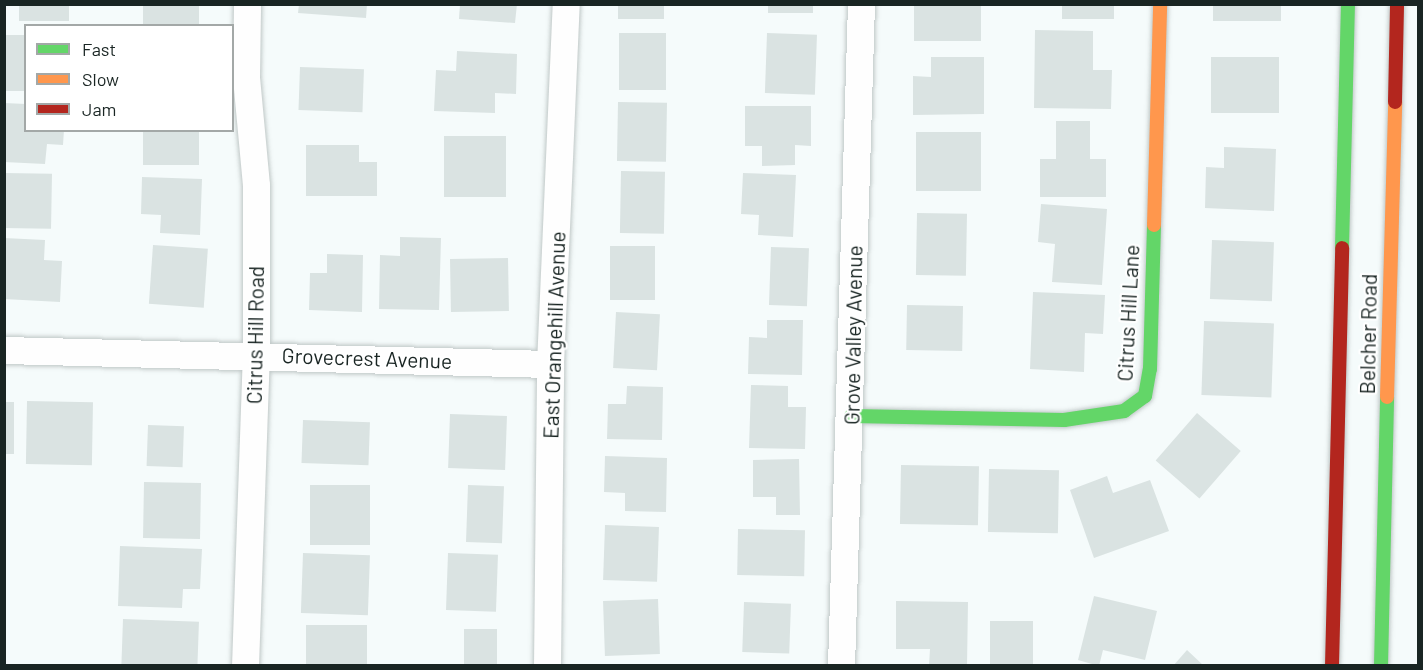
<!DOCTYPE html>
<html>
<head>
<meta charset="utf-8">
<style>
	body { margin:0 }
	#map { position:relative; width:1423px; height:670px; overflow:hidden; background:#f5fbfb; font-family:Barlow,sans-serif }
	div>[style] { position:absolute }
	.building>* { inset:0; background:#dae3e2; transform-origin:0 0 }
	.roads { filter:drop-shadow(0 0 2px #c0c8c7) drop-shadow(0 0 2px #c0c8c7) }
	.street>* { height:27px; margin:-13.5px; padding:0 13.5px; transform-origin:13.5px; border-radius:13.5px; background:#fefefe }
	.fast>* { height:14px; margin:-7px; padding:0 7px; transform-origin:7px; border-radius:7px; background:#63d668 }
	.slow>* { height:14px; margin:-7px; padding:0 7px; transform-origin:7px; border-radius:7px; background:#ff974d }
	.jam>* { height:14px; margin:-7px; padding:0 7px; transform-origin:7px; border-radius:7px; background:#b3261e }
	span { translate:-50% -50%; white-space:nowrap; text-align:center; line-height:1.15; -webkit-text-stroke:4.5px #fff; paint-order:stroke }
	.street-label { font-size:21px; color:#192523 }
	.frame { position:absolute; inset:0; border:6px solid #192523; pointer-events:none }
	.legend { position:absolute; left:24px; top:24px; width:210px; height:108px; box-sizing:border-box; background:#fff; border:2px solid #a3a8a7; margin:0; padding:8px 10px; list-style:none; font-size:18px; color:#192523 }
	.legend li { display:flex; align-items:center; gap:12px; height:30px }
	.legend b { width:30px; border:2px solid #a3a8a7 }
</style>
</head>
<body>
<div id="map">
	<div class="building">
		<div style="left:19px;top:4px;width:50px;height:17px"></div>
		<div style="left:143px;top:4px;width:56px;height:22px"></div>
		<div style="clip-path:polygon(299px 4px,367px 4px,366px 18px,298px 13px)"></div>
		<div style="clip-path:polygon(460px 4px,517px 4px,515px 23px,459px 19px)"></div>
		<div style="left:618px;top:4px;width:46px;height:15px"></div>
		<div style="left:768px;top:4px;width:45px;height:9px"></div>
		<div style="left:914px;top:4px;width:67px;height:37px"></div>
		<div style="left:1062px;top:4px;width:52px;height:15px"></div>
		<div style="left:1213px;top:4px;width:68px;height:17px"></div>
		<div style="clip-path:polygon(1035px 30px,1093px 31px,1093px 70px,1112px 70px,1111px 109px,1034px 108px)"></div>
		<div style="left:619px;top:33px;width:47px;height:57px"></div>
		<div style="left:767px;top:33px;width:50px;height:60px;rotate:2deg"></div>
		<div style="left:4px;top:35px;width:22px;height:56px"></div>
		<div style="clip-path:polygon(457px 51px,517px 54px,516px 94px,495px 93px,495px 113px,434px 111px,436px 70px,456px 71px)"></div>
		<div style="clip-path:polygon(931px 57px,984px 57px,984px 114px,913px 115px,913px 76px,931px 77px)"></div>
		<div style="left:1211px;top:57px;width:68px;height:56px"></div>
		<div style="left:300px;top:67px;width:64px;height:43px;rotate:2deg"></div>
		<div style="left:618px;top:102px;width:49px;height:59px;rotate:1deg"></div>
		<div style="clip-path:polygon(4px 103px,26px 104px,26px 130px,64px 130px,63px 145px,47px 144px,45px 164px,4px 162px)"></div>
		<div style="clip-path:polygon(745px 106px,811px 106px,811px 146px,795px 145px,795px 165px,762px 166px,762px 146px,745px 146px)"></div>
		<div style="clip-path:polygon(1056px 121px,1090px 121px,1090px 159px,1106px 159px,1106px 197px,1040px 197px,1040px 159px,1056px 159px)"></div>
		<div style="left:143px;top:130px;width:56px;height:35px"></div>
		<div style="left:916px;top:132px;width:65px;height:59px"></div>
		<div style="left:444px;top:136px;width:62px;height:61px"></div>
		<div style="clip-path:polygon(306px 145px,359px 145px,359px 162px,377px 162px,377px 196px,306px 196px)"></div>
		<div style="clip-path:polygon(1224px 147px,1276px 149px,1274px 211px,1205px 208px,1206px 167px,1224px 168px)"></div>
		<div style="left:621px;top:171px;width:44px;height:62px;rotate:1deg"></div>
		<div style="left:4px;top:173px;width:48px;height:55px;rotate:1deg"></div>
		<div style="clip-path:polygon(743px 173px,796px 175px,793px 237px,758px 235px,759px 215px,741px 214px)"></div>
		<div style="clip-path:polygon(142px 177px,202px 179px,200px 235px,160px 233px,161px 215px,141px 214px)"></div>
		<div style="clip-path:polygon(1041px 204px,1107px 209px,1102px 285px,1052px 282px,1055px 244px,1038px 242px)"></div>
		<div style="left:917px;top:213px;width:50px;height:62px;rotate:1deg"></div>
		<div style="clip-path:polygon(400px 237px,441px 238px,439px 310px,379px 309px,380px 255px,400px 256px)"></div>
		<div style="clip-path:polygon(4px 238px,45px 240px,44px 260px,62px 261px,60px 302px,4px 299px)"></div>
		<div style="left:1212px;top:240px;width:62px;height:59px;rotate:2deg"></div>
		<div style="left:153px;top:245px;width:55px;height:59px;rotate:4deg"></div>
		<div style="left:610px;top:246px;width:45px;height:54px"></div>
		<div style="left:771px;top:247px;width:38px;height:58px;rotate:2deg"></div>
		<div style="clip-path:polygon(327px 254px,363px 255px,362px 312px,309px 310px,310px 273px,327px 273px)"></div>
		<div style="left:508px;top:258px;width:53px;height:58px;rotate:89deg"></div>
		<div style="clip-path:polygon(1033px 292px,1105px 295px,1103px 334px,1085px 333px,1084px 372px,1030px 369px)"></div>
		<div style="left:907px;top:305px;width:56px;height:45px;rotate:1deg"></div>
		<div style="left:616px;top:312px;width:44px;height:56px;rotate:3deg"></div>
		<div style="clip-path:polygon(767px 320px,803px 320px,802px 375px,748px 374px,749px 337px,767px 338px)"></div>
		<div style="left:1204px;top:321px;width:70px;height:74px;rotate:2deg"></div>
		<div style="clip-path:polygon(751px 385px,788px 386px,788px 407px,806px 407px,805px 449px,749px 448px)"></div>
		<div style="clip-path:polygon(627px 386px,663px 387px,662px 440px,607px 439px,608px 404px,626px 404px)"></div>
		<div style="left:27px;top:401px;width:66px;height:63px;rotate:1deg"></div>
		<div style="left:4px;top:402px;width:10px;height:52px"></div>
		<div style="left:1197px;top:413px;width:58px;height:63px;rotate:41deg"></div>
		<div style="left:450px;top:414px;width:57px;height:54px;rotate:2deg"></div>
		<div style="left:303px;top:420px;width:67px;height:43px;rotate:2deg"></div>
		<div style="left:148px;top:425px;width:36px;height:41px;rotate:2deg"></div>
		<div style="clip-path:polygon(605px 456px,667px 458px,666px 512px,625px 511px,625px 493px,604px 492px)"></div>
		<div style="clip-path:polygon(799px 459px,800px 515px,776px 515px,776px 497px,753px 497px,753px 460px)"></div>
		<div style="left:901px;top:465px;width:78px;height:59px;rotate:1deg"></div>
		<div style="left:989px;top:469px;width:70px;height:63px;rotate:1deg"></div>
		<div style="clip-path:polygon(1107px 476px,1113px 493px,1150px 480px,1169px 531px,1094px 558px,1070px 490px)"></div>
		<div style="left:144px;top:482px;width:57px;height:56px;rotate:1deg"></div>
		<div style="left:310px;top:485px;width:60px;height:60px"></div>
		<div style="left:468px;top:485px;width:36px;height:57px;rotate:2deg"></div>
		<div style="left:605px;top:525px;width:54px;height:55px;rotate:2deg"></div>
		<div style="left:738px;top:529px;width:67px;height:46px;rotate:1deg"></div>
		<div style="clip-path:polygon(120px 546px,202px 549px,200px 589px,183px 589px,182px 608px,118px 606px)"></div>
		<div style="left:303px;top:553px;width:67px;height:60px;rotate:2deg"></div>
		<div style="left:448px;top:553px;width:50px;height:57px;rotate:2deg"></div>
		<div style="clip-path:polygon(1094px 596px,1157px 611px,1145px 660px,1103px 650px,1099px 666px,1078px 660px)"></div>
		<div style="left:658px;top:599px;width:55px;height:55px;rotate:88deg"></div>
		<div style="clip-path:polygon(896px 601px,968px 602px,967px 666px,929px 666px,930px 649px,896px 649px)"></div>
		<div style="left:744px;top:602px;width:47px;height:50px;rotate:2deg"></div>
		<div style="left:123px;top:619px;width:76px;height:47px;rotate:2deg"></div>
		<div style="left:990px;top:621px;width:43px;height:45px"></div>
		<div style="left:306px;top:625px;width:61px;height:41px"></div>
		<div style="left:464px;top:629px;width:33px;height:37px"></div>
		<div style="clip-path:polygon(1187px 650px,1204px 666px,1173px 666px)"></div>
	</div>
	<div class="roads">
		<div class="street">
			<div style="left:4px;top:350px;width:546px;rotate:1.47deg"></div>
			<div style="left:245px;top:666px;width:311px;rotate:-88deg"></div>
			<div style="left:256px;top:355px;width:170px;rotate:-90deg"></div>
			<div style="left:256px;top:185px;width:107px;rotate:-95.3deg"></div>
			<div style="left:246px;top:78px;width:74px;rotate:-89.2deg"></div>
			<div style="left:547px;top:666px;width:302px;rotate:-89.4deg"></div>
			<div style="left:550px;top:364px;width:360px;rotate:-87.5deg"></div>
			<div style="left:841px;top:666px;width:662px;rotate:-88.27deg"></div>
		</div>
		<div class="fast">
			<div style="left:1342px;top:248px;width:244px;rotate:-88.6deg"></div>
			<div style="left:851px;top:416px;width:213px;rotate:1.1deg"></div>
			<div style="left:1064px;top:420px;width:61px;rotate:-8.5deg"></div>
			<div style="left:1124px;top:411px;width:26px;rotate:-36deg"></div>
			<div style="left:1145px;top:396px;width:27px;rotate:-80deg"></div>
			<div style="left:1150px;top:369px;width:144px;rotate:-88.4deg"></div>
			<div style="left:1381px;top:666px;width:269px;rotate:-88.7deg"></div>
		</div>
		<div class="slow">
			<div style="left:1154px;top:225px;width:221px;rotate:-88.4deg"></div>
			<div style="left:1387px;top:397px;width:295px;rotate:-88.4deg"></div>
		</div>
		<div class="jam">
			<div style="left:1395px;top:102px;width:98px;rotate:-88.8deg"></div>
			<div style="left:1332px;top:666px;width:418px;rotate:-88.6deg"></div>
		</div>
	</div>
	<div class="street-label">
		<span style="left:1128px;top:313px;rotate:-87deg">Citrus Hill Lane</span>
		<span style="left:1368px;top:334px;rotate:-89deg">Belcher Road</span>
		<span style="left:255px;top:335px;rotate:-89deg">Citrus Hill Road</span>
		<span style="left:554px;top:335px;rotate:-88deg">East Orangehill Avenue</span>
		<span style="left:853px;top:335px;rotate:-89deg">Grove Valley Avenue</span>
		<span style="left:367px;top:358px;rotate:2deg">Grovecrest Avenue</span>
	</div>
	<div class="frame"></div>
	<ul class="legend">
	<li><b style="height:8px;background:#63d668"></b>Fast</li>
	<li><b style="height:8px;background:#ff974d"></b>Slow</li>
	<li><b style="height:8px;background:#b3261e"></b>Jam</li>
	</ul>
</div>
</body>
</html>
